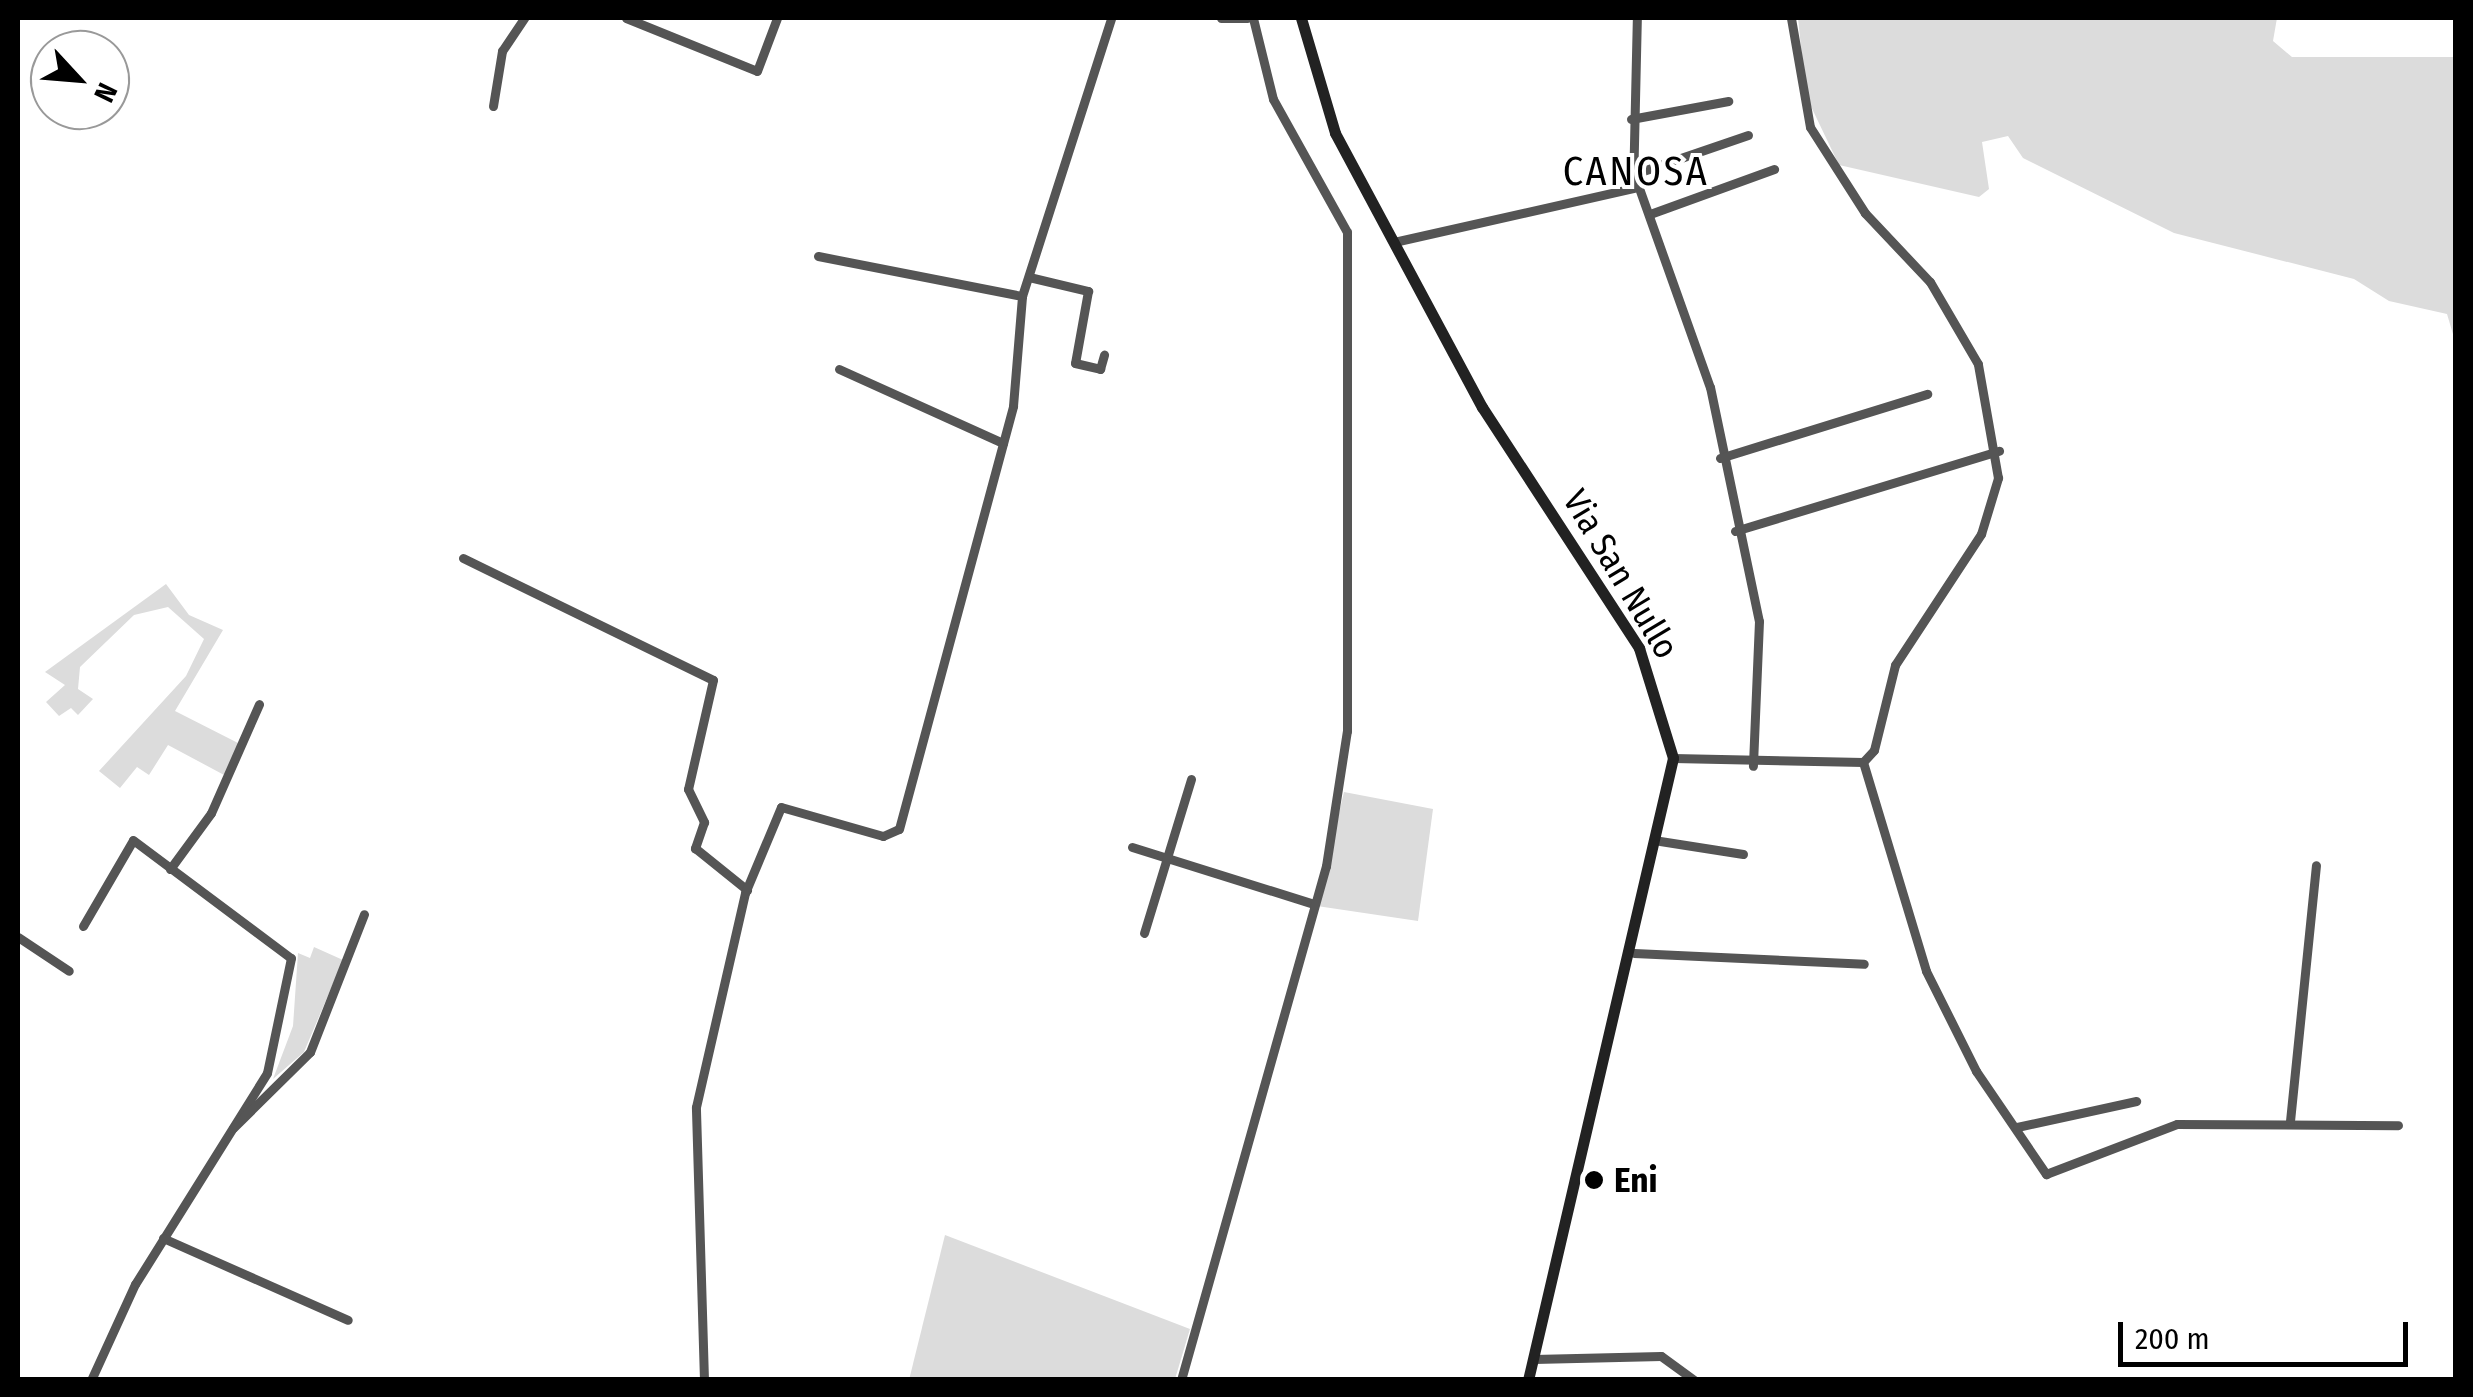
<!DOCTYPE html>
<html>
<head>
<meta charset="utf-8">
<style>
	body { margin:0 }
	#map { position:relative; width:2473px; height:1397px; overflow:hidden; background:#fff; font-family:"Fira Sans Condensed",sans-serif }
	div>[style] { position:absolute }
	.green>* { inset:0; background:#dcdcdc }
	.street>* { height:9px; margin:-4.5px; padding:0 4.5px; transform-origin:4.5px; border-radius:4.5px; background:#555 }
	.secondary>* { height:11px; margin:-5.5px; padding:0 5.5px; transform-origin:5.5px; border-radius:5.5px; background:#222 }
	.dots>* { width:28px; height:28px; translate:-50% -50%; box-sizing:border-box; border:5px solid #fff; border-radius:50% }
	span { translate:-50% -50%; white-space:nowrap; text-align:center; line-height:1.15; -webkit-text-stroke:8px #fff; paint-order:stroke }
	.street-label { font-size:35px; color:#000 }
	.poi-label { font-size:35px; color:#000; font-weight:700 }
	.left { translate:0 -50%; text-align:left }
	.quarter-label { font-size:40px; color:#000; letter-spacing:2.5px }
	.frame { position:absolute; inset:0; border:20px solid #000; pointer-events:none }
	.north { position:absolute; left:30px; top:30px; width:100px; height:100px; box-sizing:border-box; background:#fff; border:2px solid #999; border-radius:50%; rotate:116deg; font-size:28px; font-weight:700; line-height:40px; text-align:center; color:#000 }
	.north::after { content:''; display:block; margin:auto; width:35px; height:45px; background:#000; clip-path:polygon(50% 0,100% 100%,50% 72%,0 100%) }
	.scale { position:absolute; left:2118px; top:1322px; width:290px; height:45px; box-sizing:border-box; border:5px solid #000; border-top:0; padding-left:12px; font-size:30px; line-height:35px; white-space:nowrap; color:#000; -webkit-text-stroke:8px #fff; paint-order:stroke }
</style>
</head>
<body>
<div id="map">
	<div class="green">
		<div style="clip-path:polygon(1798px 18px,2277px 18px,2273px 41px,2292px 57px,2455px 57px,2455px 341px,2447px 314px,2389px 301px,2354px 279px,2174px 233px,2023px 158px,2008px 136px,1982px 142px,1989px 189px,1979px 197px,1839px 165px,1806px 96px)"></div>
		<div style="clip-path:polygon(166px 584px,189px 615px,223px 630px,175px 711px,238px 743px,226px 776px,168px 745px,149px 775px,137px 767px,120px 788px,99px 771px,186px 676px,204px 639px,168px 607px,134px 615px,80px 667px,78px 689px,93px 699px,78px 715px,71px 708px,59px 716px,46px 702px,65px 685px,45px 672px)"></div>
		<div style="clip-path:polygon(1344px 792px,1433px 809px,1418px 921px,1317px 906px)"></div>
		<div style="clip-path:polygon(314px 947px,343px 960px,304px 1052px,273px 1079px,293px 1026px,298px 953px,310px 958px)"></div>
		<div style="clip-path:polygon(945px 1235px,1190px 1329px,1175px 1379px,909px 1380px)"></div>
	</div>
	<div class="street">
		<div style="left:626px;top:18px;width:141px;rotate:22deg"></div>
		<div style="left:757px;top:71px;width:57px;rotate:-69.3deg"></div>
		<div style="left:1221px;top:18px;width:26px"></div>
		<div style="left:493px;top:106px;width:56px;rotate:-80.7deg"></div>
		<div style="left:502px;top:51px;width:40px;rotate:-56deg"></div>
		<div style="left:1631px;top:119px;width:99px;rotate:-10.5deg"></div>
		<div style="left:1748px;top:135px;width:120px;rotate:161.1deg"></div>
		<div style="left:1634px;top:174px;width:226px;rotate:70.4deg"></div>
		<div style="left:1710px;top:387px;width:239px;rotate:78.2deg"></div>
		<div style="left:1759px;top:621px;width:145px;rotate:92.4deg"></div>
		<div style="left:1650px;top:214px;width:132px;rotate:-19.9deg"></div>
		<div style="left:1394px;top:242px;width:245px;rotate:-12.7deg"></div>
		<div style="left:1633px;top:188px;width:170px;rotate:-88.7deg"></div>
		<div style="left:818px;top:256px;width:208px;rotate:11.1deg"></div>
		<div style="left:1029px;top:277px;width:61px;rotate:13.3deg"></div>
		<div style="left:1088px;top:291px;width:73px;rotate:100.2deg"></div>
		<div style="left:1075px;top:363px;width:26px;rotate:13deg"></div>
		<div style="left:1100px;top:369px;width:15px;rotate:-74deg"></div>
		<div style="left:839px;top:369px;width:180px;rotate:24.3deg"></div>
		<div style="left:1720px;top:458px;width:217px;rotate:-17.2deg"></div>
		<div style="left:1735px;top:531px;width:276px;rotate:-16.9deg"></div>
		<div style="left:463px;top:558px;width:278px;rotate:26deg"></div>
		<div style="left:713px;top:680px;width:112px;rotate:102.9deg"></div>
		<div style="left:688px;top:789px;width:37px;rotate:64deg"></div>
		<div style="left:704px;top:822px;width:28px;rotate:109deg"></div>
		<div style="left:695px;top:848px;width:67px;rotate:38.9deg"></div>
		<div style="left:1673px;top:758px;width:190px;rotate:1.2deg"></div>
		<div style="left:1863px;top:762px;width:16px;rotate:-47deg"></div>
		<div style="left:1874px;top:750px;width:88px;rotate:-76.1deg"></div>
		<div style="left:1895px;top:665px;width:157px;rotate:-56.7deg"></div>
		<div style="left:1981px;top:534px;width:59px;rotate:-73.1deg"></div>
		<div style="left:1998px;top:478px;width:116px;rotate:-100deg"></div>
		<div style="left:1978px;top:364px;width:95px;rotate:-120.3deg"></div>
		<div style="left:1930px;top:282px;width:95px;rotate:-133.3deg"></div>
		<div style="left:1865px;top:213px;width:102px;rotate:-122.6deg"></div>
		<div style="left:1810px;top:127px;width:111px;rotate:-99.9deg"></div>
		<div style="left:1863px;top:762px;width:218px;rotate:73.2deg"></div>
		<div style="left:1926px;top:971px;width:112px;rotate:63.4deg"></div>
		<div style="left:1976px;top:1071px;width:125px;rotate:55.8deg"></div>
		<div style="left:2046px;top:1174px;width:140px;rotate:-20.9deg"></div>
		<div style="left:2177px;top:1124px;width:221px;rotate:0.3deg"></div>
		<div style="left:1660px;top:841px;width:84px;rotate:8.9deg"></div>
		<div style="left:1132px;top:847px;width:191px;rotate:17.4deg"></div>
		<div style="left:170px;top:869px;width:69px;rotate:-53.8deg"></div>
		<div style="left:211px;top:813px;width:119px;rotate:-66.2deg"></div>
		<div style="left:83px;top:926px;width:99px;rotate:-59.8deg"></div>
		<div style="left:133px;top:840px;width:197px;rotate:36.8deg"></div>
		<div style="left:291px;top:958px;width:117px;rotate:101.8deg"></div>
		<div style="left:267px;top:1073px;width:249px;rotate:122deg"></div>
		<div style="left:135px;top:1284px;width:106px;rotate:114.6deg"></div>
		<div style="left:1144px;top:933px;width:161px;rotate:-73deg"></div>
		<div style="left:18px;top:937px;width:61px;rotate:33.7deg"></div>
		<div style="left:1634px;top:953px;width:230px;rotate:2.7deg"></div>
		<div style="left:2290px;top:1121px;width:257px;rotate:-84.2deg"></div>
		<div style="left:2017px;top:1127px;width:122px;rotate:-12.3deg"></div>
		<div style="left:233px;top:1128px;width:108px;rotate:-44.6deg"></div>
		<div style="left:310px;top:1052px;width:148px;rotate:-68.6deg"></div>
		<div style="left:163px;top:1238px;width:202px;rotate:23.9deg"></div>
		<div style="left:1534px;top:1359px;width:127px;rotate:-1.4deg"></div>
		<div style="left:1661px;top:1356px;width:41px;rotate:36deg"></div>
		<div style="left:704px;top:1380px;width:273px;rotate:-91.7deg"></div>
		<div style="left:696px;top:1107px;width:220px;rotate:-77.1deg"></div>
		<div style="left:745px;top:893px;width:93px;rotate:-67.3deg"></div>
		<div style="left:781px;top:807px;width:106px;rotate:15.9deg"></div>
		<div style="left:883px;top:836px;width:17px;rotate:-24deg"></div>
		<div style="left:899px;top:829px;width:438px;rotate:-74.9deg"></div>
		<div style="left:1013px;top:406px;width:110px;rotate:-85.3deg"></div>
		<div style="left:1022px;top:296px;width:292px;rotate:-72.2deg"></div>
		<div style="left:1181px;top:1380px;width:534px;rotate:-74.25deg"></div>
		<div style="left:1326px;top:866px;width:137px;rotate:-81.2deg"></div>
		<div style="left:1347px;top:731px;width:499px;rotate:-90deg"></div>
		<div style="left:1347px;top:232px;width:152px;rotate:-119.1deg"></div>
		<div style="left:1273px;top:99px;width:83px;rotate:-103.9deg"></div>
	</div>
	<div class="secondary">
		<div style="left:1301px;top:18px;width:120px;rotate:73.5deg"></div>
		<div style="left:1335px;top:133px;width:311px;rotate:61.8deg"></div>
		<div style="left:1482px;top:407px;width:288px;rotate:56.9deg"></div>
		<div style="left:1639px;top:648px;width:115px;rotate:72.8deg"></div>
		<div style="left:1673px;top:758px;width:639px;rotate:103.12deg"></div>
	</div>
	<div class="dots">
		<div style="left:1594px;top:1180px;background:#000"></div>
	</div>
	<div class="street-label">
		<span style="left:1621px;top:574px;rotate:59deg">Via San Nullo</span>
	</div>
	<div class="poi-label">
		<span class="left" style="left:1614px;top:1180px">Eni</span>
	</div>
	<div class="quarter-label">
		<span style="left:1636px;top:172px">CANOSA</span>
	</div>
	<div class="frame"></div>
	<div class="north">N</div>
	<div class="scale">200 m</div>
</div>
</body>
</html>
